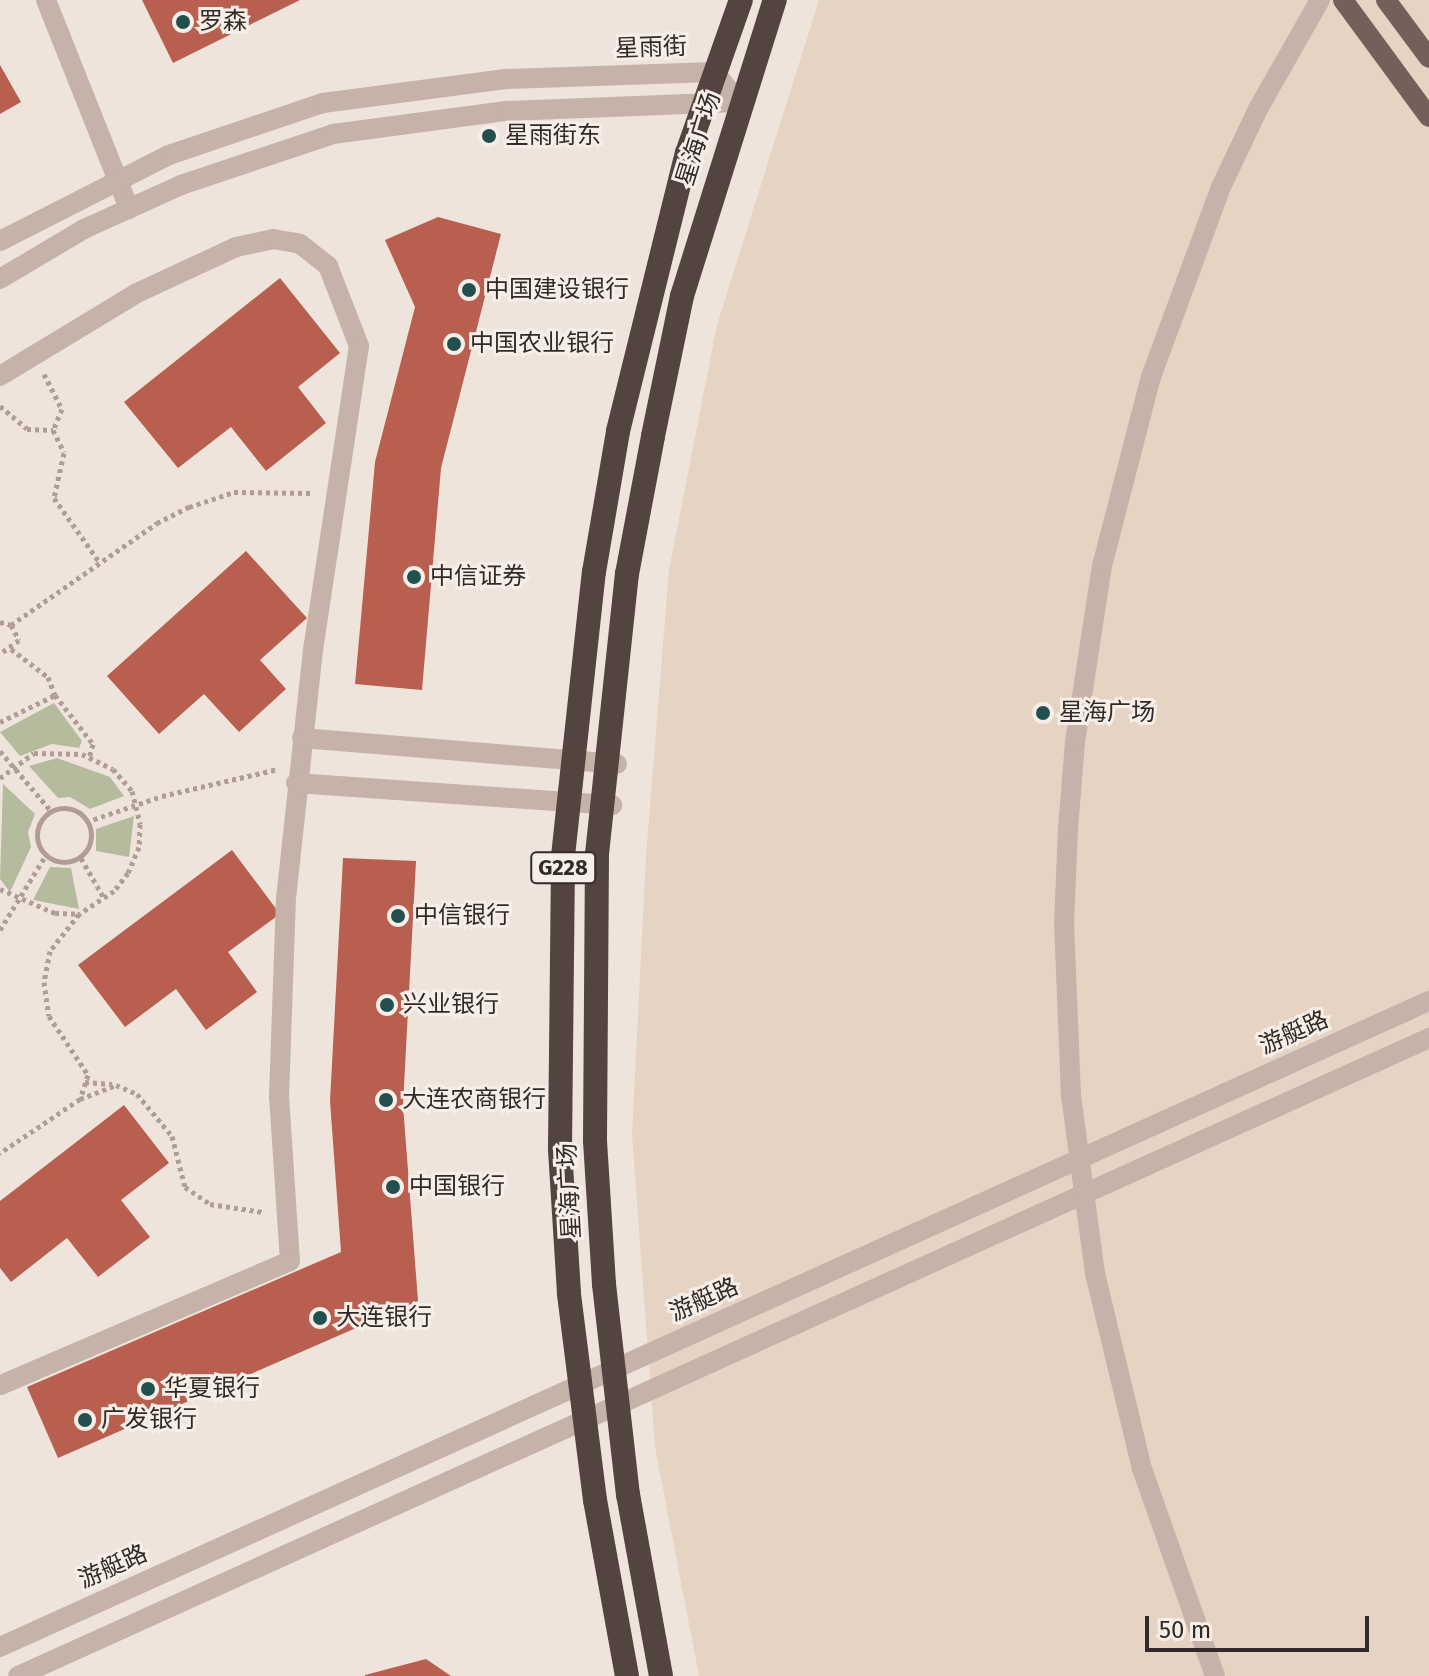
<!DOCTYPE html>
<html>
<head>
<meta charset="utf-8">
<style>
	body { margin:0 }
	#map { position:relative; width:1429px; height:1676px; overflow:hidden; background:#efe4db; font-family:"Fira Sans","Noto Sans SC",sans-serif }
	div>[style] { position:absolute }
	.green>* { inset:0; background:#b5bc9d }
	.plaza>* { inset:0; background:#e5d3c4 }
	.building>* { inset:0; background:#b95f4f }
	.path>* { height:5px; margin-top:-2.5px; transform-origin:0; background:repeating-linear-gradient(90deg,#b19d93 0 4px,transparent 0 8px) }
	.path>.ring { margin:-2.5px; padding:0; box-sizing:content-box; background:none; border:5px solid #b19d93; border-radius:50% }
	.minor>* { height:20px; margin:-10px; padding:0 10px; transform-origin:10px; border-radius:10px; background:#c5b3a9 }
	.major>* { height:20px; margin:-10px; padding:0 10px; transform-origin:10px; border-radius:10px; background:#74605a }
	.highway>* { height:24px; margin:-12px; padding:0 12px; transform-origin:12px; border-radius:12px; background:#534440 }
	.dots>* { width:22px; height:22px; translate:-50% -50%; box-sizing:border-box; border:4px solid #f7eee7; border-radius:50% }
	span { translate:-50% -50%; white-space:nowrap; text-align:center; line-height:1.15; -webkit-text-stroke:6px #f7eee7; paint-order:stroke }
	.shield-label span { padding:2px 6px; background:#f7eee7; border:2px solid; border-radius:6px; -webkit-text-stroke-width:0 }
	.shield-label { font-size:22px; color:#332a28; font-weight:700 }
	.poi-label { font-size:24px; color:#332a28 }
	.left { translate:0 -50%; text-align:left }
	.street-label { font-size:24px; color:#332a28 }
	.scale { position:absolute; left:1145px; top:1616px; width:224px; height:36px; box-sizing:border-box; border:4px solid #332a28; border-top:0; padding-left:10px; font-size:24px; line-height:28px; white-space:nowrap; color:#332a28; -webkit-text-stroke:6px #f7eee7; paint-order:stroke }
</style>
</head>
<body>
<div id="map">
	<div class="green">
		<div style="clip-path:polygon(54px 703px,82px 741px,79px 748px,52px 744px,20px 756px,0 732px)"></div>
		<div style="clip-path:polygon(57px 758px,110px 777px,124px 796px,90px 809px,70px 797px,58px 798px,29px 766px)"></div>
		<div style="clip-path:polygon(3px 784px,35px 814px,28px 832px,31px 847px,10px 892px,0 879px)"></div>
		<div style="clip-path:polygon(134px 816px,129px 857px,96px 851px,96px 829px)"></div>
		<div style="clip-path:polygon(50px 867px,71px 868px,79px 909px,33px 900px)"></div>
	</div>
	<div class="plaza">
		<div style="clip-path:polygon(819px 0,1429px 0,1429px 1676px,699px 1676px,655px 1447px,632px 1134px,646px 856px,669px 570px,717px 325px)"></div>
	</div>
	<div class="building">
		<div style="clip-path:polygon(142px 0,300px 0,173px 63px)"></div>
		<div style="clip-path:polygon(0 65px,21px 102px,0 114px)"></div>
		<div style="clip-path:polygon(438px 217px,501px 234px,441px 468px,422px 690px,355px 684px,375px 462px,415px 307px,385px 240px)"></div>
		<div style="clip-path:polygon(280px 278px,340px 353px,298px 387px,326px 423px,266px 471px,231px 427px,178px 468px,124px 402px)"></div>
		<div style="clip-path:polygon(246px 551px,307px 618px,260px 660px,286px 689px,239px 732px,204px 694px,159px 734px,107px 676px)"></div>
		<div style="clip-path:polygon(232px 850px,280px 914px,228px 952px,257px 992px,206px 1030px,176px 989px,125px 1027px,78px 965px)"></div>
		<div style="clip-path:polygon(343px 858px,416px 861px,403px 1105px,418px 1301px,58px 1458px,27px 1387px,341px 1252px,330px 1101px)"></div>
		<div style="clip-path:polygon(124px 1105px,169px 1163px,121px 1200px,150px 1237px,98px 1277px,67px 1238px,11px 1282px,0 1268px,0 1201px)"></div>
		<div style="clip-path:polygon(426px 1659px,451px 1676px,365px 1676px,365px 1675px)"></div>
	</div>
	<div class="path">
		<div style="left:44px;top:374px;width:39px;rotate:63deg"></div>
		<div style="left:62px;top:409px;width:23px;rotate:113deg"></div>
		<div style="left:53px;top:430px;width:25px;rotate:64deg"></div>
		<div style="left:64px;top:453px;width:46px;rotate:102.5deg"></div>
		<div style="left:54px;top:498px;width:80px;rotate:54.7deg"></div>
		<div style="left:0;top:406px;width:35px;rotate:40deg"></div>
		<div style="left:27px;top:429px;width:26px;rotate:2deg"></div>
		<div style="left:0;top:622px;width:11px;rotate:15deg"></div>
		<div style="left:11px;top:625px;width:17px;rotate:62deg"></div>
		<div style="left:19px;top:640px;width:24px;rotate:144deg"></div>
		<div style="left:11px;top:625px;width:178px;rotate:-34.9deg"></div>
		<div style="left:157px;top:523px;width:36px;rotate:-27deg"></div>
		<div style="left:189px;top:507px;width:47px;rotate:-18.4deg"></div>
		<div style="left:234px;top:492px;width:78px;rotate:0.7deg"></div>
		<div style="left:11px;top:649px;width:46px;rotate:37.1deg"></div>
		<div style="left:48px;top:677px;width:19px;rotate:69deg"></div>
		<div style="left:55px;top:695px;width:62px;rotate:52.2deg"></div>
		<div style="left:93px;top:744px;width:15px;rotate:106deg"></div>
		<div style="left:0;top:722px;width:61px;rotate:-26.1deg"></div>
		<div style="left:0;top:751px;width:79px;rotate:49.6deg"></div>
		<div style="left:0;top:778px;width:42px;rotate:-36.3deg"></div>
		<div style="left:34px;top:753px;width:48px;rotate:1.2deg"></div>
		<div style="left:82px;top:754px;width:34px;rotate:26deg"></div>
		<div style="left:113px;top:769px;width:29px;rotate:49deg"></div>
		<div style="left:132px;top:791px;width:34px;rotate:76deg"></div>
		<div style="left:140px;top:824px;width:23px;rotate:92deg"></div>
		<div style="left:139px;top:847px;width:28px;rotate:113deg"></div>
		<div style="left:128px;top:873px;width:23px;rotate:128deg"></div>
		<div style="left:114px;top:891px;width:42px;rotate:146.7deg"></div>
		<div style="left:79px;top:914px;width:47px;rotate:128.1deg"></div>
		<div style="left:50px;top:951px;width:32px;rotate:101deg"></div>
		<div style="left:44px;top:982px;width:34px;rotate:82deg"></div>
		<div style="left:49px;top:1016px;width:71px;rotate:56.5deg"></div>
		<div style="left:88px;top:1075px;width:25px;rotate:108deg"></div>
		<div style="left:80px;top:1099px;width:97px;rotate:146deg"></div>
		<div class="ring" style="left:37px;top:808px;width:49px;height:49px"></div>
		<div style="left:86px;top:822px;width:80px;rotate:-18.9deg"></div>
		<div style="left:162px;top:796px;width:119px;rotate:-13.1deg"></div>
		<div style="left:81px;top:858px;width:46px;rotate:60.1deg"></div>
		<div style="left:0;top:889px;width:60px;rotate:23.6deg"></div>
		<div style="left:55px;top:913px;width:23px;rotate:2deg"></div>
		<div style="left:0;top:930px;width:88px;rotate:-58.5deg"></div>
		<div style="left:85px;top:1082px;width:27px;rotate:4deg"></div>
		<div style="left:80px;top:1099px;width:39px;rotate:-21deg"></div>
		<div style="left:116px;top:1085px;width:23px;rotate:23deg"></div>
		<div style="left:137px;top:1094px;width:55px;rotate:50.2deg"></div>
		<div style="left:172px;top:1136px;width:53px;rotate:75.7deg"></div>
		<div style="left:185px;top:1187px;width:30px;rotate:34deg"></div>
		<div style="left:210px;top:1204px;width:54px;rotate:8.6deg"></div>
	</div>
	<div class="minor">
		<div style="left:46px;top:0;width:225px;rotate:68.3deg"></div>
		<div style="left:0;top:241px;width:190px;rotate:-27deg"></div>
		<div style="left:169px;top:155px;width:163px;rotate:-18.7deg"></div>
		<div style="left:323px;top:103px;width:184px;rotate:-7.5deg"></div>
		<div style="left:505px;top:79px;width:209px;rotate:-1.9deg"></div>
		<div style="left:714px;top:72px;width:39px;rotate:50deg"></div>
		<div style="left:0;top:279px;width:98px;rotate:-30.8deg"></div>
		<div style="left:84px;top:229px;width:107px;rotate:-24.4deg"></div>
		<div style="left:181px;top:185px;width:160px;rotate:-18.5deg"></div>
		<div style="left:333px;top:134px;width:175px;rotate:-7.6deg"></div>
		<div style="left:506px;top:111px;width:233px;rotate:-2.2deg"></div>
		<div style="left:0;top:376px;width:160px;rotate:-31.2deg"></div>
		<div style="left:137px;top:293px;width:109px;rotate:-24.9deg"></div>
		<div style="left:236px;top:247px;width:38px;rotate:-12deg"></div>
		<div style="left:273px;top:239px;width:27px;rotate:10deg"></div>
		<div style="left:300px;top:244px;width:36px;rotate:38deg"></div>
		<div style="left:328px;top:266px;width:86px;rotate:68.8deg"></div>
		<div style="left:359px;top:346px;width:307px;rotate:98.6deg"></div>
		<div style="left:313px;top:650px;width:248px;rotate:96.2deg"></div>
		<div style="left:286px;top:897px;width:199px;rotate:92deg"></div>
		<div style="left:279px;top:1096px;width:165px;rotate:86.2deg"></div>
		<div style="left:290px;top:1261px;width:315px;rotate:156.8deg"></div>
		<div style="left:302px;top:738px;width:316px;rotate:4.7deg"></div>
		<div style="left:296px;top:783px;width:317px;rotate:4deg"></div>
		<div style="left:0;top:1647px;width:1568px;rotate:-24.33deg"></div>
		<div style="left:18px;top:1676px;width:1549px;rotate:-24.33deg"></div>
		<div style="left:1215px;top:1676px;width:219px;rotate:-109.4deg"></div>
		<div style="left:1142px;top:1469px;width:202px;rotate:-103.5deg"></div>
		<div style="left:1095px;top:1273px;width:179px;rotate:-97.7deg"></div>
		<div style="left:1071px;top:1096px;width:172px;rotate:-92.3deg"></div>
		<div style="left:1064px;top:924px;width:95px;rotate:-87.6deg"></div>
		<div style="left:1068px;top:829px;width:87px;rotate:-85.4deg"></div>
		<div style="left:1075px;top:742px;width:178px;rotate:-81.3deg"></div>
		<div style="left:1102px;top:566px;width:195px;rotate:-75.5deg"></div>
		<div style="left:1151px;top:377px;width:202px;rotate:-69.8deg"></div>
		<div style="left:1221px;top:187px;width:86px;rotate:-64.6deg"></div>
		<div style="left:1258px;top:109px;width:125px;rotate:-60.4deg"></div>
	</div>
	<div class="major">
		<div style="left:1343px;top:0;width:145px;rotate:53.7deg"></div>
		<div style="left:1386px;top:0;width:72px;rotate:53.4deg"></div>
	</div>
	<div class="highway">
		<div style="left:627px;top:1676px;width:179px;rotate:-100.3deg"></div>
		<div style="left:595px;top:1500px;width:209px;rotate:-97.2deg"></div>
		<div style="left:569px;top:1293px;width:145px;rotate:-93.6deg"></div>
		<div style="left:560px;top:1148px;width:292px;rotate:-89.4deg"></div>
		<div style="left:563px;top:856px;width:286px;rotate:-83.8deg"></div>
		<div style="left:594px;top:572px;width:143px;rotate:-80.3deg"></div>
		<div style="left:618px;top:431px;width:286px;rotate:-76.1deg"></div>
		<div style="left:687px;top:153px;width:162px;rotate:-70.6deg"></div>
		<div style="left:661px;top:1676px;width:184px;rotate:-100.3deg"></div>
		<div style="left:628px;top:1495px;width:212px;rotate:-96.5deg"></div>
		<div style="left:604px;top:1284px;width:144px;rotate:-93.6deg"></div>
		<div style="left:595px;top:1140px;width:286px;rotate:-89.6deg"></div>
		<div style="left:597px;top:854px;width:282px;rotate:-83.9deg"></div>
		<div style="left:627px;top:574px;width:140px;rotate:-79.3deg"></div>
		<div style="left:653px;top:436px;width:143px;rotate:-78.3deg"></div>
		<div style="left:682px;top:296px;width:310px;rotate:-72.6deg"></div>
	</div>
	<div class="dots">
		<div style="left:183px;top:22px;background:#22504f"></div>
		<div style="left:489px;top:136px;background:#22504f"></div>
		<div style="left:469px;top:290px;background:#22504f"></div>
		<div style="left:454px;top:344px;background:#22504f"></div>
		<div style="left:414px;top:577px;background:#22504f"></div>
		<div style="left:1043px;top:713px;background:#22504f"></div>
		<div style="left:398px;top:916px;background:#22504f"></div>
		<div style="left:387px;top:1005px;background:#22504f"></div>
		<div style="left:386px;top:1100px;background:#22504f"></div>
		<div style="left:393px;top:1187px;background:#22504f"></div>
		<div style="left:320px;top:1318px;background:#22504f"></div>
		<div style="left:148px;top:1389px;background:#22504f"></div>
		<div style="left:85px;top:1420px;background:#22504f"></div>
	</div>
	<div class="shield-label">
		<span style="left:563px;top:868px">G228</span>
	</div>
	<div class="poi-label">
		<span class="left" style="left:199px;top:22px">罗森</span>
		<span class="left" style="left:505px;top:136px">星雨街东</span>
		<span class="left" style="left:485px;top:290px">中国建设银行</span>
		<span class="left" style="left:470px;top:344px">中国农业银行</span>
		<span class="left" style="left:430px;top:577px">中信证券</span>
		<span class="left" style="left:1059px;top:713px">星海广场</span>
		<span class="left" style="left:414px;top:916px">中信银行</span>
		<span class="left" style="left:403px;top:1005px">兴业银行</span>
		<span class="left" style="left:402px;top:1100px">大连农商银行</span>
		<span class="left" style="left:409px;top:1187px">中国银行</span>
		<span class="left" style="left:336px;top:1318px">大连银行</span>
		<span class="left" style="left:164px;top:1389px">华夏银行</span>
		<span class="left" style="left:101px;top:1420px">广发银行</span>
	</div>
	<div class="street-label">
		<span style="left:651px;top:48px;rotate:-2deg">星雨街</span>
		<span style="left:699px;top:139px;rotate:-73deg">星海广场</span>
		<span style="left:1294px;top:1033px;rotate:-24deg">游艇路</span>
		<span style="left:570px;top:1191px;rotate:-93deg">星海广场</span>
		<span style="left:704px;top:1300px;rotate:-24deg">游艇路</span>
		<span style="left:113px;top:1567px;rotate:-24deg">游艇路</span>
	</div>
	<div class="scale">50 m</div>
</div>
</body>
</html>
